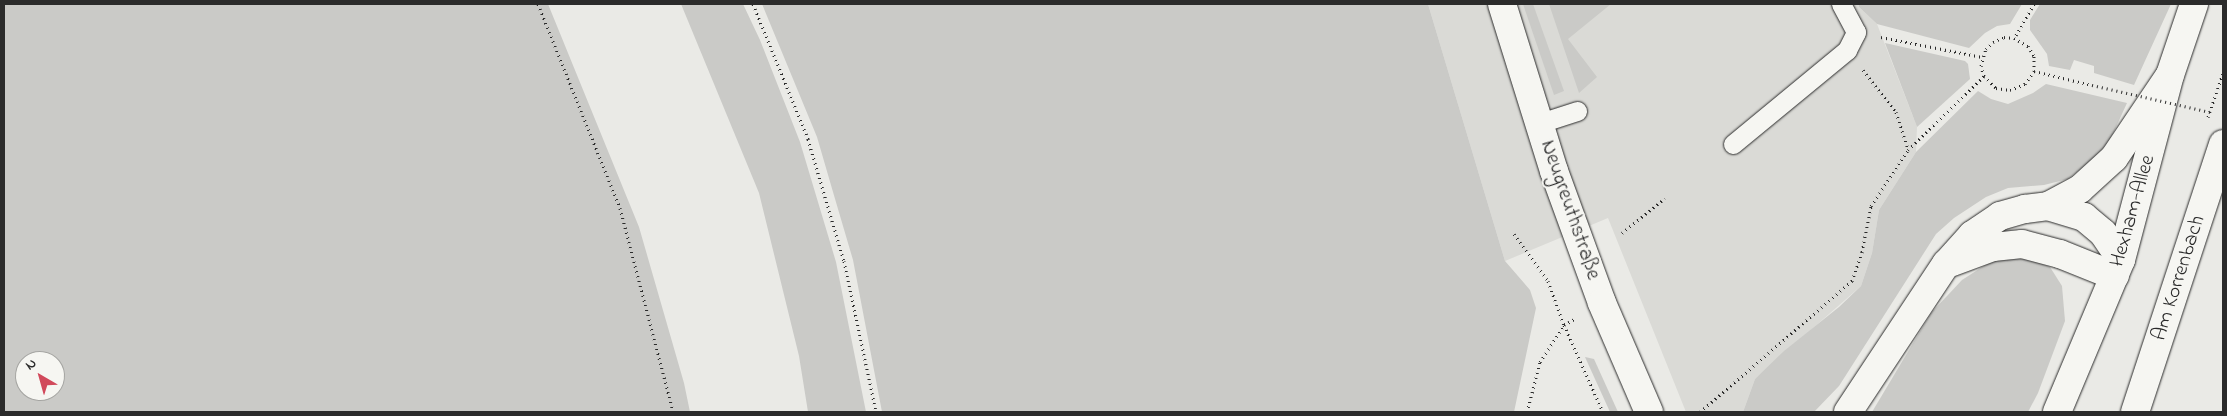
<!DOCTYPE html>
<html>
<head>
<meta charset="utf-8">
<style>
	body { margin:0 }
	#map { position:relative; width:2227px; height:416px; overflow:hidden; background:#eaeae6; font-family:"Indie Flower",sans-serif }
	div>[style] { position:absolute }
	.built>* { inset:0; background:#dadad6 }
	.green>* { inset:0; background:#cacac7 }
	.path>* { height:3px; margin-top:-1.5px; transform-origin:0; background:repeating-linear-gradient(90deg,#2b2b2b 0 1px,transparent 0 5px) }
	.roads { filter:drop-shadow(0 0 1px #2b2b2b) drop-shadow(0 0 1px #2b2b2b) }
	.service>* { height:19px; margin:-9.5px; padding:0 9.5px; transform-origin:9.5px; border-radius:9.5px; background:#f6f6f2 }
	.minor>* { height:28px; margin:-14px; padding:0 14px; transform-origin:14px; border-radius:14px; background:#f6f6f2 }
	.tertiary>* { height:28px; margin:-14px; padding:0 14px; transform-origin:14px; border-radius:14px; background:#f6f6f2 }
	.secondary>* { height:28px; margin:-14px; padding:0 14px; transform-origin:14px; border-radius:14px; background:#f6f6f2 }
	.path-bridge>* { height:3px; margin-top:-1.5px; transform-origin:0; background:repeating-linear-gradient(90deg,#2b2b2b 0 1px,transparent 0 5px) }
	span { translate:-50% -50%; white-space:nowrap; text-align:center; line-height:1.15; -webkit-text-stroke:4px #f6f6f2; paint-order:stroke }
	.street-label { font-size:21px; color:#2b2b2b }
	.frame { position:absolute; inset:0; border:5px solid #2b2b2b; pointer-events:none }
	.north { position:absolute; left:15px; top:351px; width:50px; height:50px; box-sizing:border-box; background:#f6f6f2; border:1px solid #a5a5a2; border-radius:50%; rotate:322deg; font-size:14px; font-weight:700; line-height:20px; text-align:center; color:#2b2b2b }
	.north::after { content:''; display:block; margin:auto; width:18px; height:22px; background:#d1495b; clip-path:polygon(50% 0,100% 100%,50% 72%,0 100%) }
</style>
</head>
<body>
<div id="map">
	<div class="built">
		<div style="clip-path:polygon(1428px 4px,1859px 4px,1859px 7px,1877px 24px,1917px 127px,1916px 152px,1879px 210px,1872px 253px,1861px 286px,1755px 379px,1743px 412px,1686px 412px,1608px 218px,1505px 261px)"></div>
	</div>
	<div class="green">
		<div style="clip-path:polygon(evenodd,4px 4px,548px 4px,639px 227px,684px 383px,690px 412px,4px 412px,4px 4px,25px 361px,55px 361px,55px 391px,25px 391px,25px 361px)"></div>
		<div style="clip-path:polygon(681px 4px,743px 4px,760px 40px,800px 142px,836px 262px,866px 412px,808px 412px,799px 356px,759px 193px)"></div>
		<div style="clip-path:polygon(762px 4px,1428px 4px,1505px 261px,1530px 290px,1536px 308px,1514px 412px,882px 412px,853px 260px,833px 192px,817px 137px)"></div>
		<div style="clip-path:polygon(1523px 4px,1533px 4px,1564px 91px,1554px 95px)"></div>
		<div style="clip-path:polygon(1549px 4px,1611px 4px,1568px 39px,1597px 77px,1579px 93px)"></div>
		<div style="clip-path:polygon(1859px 4px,2022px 4px,2010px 24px,1997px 26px,1985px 33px,1969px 48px,1877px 24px,1859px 7px)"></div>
		<div style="clip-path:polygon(2040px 4px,2171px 4px,2134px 85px,2094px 73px,2094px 66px,2074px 60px,2070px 70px,2049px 66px,2047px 54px,2030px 30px,2030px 20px)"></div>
		<div style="clip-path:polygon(1885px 43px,1965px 61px,1968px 64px,1970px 79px,1917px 127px)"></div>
		<div style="clip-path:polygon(2046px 84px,2127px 103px,2111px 138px,2096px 157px,2068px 179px,2044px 185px,2008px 188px,1986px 197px,1954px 218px,1936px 234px,1839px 386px,1814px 412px,1743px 412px,1755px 379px,1784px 351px,1839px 307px,1861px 286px,1872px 253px,1879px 210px,1916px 152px,1978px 91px,1991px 99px,2008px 104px,2033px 93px)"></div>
		<div style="clip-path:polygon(2022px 256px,2050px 267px,2062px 286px,2065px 321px,2038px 393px,2028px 412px,1872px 412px,1931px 313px,1962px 280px,1996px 258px)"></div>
		<div style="clip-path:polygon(1585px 357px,1594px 359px,1618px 412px,1610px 412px)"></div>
	</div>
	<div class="path">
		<div style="left:538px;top:4px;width:220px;rotate:68.1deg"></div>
		<div style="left:620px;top:208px;width:211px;rotate:75.4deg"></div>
		<div style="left:753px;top:4px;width:146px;rotate:67.8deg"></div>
		<div style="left:808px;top:139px;width:127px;rotate:73.6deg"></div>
		<div style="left:844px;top:261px;width:154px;rotate:78deg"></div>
		<div style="left:2034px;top:4px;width:39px;rotate:120deg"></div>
		<div style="left:2014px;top:38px;width:16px;rotate:30deg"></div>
		<div style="left:2028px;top:46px;width:12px;rotate:59deg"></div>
		<div style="left:2034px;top:56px;width:15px;rotate:90deg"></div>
		<div style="left:1881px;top:37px;width:103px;rotate:11.2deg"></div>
		<div style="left:1863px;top:70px;width:53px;rotate:51.8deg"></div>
		<div style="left:1896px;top:112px;width:40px;rotate:72deg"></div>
		<div style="left:1984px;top:76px;width:10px;rotate:-107deg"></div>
		<div style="left:1981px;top:66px;width:18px;rotate:-74deg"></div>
		<div style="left:1986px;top:49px;width:10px;rotate:-45deg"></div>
		<div style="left:1993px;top:42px;width:12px;rotate:-24deg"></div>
		<div style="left:2004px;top:37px;width:10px;rotate:6deg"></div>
		<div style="left:2208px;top:117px;width:46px;rotate:-71.2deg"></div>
		<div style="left:1622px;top:233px;width:55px;rotate:-39.1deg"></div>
		<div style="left:1514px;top:234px;width:58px;rotate:54.1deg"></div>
		<div style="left:1548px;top:281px;width:47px;rotate:70deg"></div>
		<div style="left:1564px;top:325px;width:95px;rotate:65.9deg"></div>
		<div style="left:1527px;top:412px;width:52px;rotate:-75.4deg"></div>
		<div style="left:1540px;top:362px;width:44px;rotate:-57deg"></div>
		<div style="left:1564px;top:325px;width:14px;rotate:-30deg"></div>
		<div style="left:1700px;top:412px;width:201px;rotate:-40.8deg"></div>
		<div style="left:1852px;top:281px;width:31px;rotate:-71deg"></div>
		<div style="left:1862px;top:252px;width:47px;rotate:-78.9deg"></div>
		<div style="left:1871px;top:206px;width:67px;rotate:-56.5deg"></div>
		<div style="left:1908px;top:150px;width:106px;rotate:-44.2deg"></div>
		<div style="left:1984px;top:76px;width:17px;rotate:45deg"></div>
		<div style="left:1996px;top:88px;width:14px;rotate:8deg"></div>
		<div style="left:2010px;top:90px;width:16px;rotate:-22deg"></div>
		<div style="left:2025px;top:84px;width:16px;rotate:-55deg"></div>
		<div style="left:2034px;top:71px;width:60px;rotate:13.6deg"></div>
	</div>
	<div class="roads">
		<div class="service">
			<div style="left:1540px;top:123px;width:39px;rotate:-18deg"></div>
			<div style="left:1733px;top:144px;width:148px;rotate:-39.5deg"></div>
			<div style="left:1847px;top:50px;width:20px;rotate:-63deg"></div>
			<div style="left:1856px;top:32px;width:32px;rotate:-118deg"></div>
		</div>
		<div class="minor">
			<div style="left:2135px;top:412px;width:282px;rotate:-71.8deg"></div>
		</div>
		<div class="tertiary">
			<div style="left:1502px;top:4px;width:175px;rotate:72.7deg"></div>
			<div style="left:1554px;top:171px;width:140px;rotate:70deg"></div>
			<div style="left:1602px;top:303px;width:119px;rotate:66.7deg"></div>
			<div style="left:2048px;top:206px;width:36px;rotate:-28deg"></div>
			<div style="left:2080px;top:189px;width:46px;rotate:-42.4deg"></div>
			<div style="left:2114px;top:158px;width:97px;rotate:-56deg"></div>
			<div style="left:1950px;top:263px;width:46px;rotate:-20.4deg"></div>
			<div style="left:1993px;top:247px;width:29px;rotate:-6deg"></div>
			<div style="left:2022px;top:244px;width:39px;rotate:15deg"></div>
			<div style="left:2060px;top:254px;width:59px;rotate:21.8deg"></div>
			<div style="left:1848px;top:412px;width:178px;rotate:-56.5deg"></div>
			<div style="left:1946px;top:264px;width:39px;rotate:-48deg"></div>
			<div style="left:1972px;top:235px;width:34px;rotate:-34deg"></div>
			<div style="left:2000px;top:216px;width:26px;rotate:-16deg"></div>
			<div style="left:2025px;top:209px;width:23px;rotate:-7deg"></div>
			<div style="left:2048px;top:206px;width:38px;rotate:17deg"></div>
			<div style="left:2084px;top:217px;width:25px;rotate:40deg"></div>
			<div style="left:2103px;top:233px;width:32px;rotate:56deg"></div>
		</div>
		<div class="secondary">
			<div style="left:2057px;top:412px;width:165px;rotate:-67.2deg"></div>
			<div style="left:2121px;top:260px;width:191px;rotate:-75.2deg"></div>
			<div style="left:2170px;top:75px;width:75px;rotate:-71.3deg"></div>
		</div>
	</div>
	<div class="path-bridge">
		<div style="left:2092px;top:85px;width:121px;rotate:12.9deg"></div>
	</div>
	<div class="street-label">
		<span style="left:1570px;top:210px;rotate:71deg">Neugreuthstraße</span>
		<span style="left:2133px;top:211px;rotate:-74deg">Hexham-Allee</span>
		<span style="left:2179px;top:278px;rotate:-72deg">Am Korrenbach</span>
	</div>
	<div class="frame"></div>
	<div class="north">N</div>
</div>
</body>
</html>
